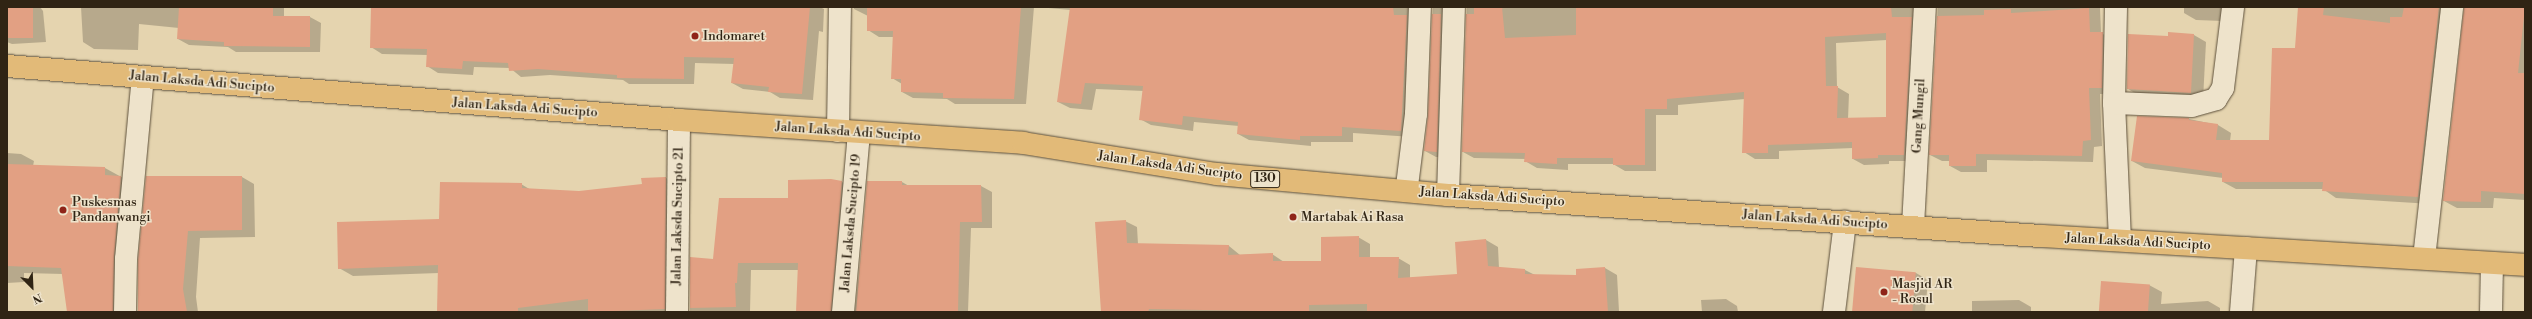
<!DOCTYPE html>
<html>
<head>
<meta charset="utf-8">
<style>
	body { margin:0 }
	#map { position:relative; width:2532px; height:319px; overflow:hidden; background:#e5d4af; font-family:"Libre Bodoni",serif }
	div>[style] { position:absolute }
	.shadow>* { inset:0; background:#0003 }
	.building>* { inset:0; background:#e2a083; transform-origin:0 0 }
	.roads { filter:drop-shadow(0 0 1px #5d503b) drop-shadow(0 0 1px #5d503b) }
	.street>* { height:22px; margin:-11px; padding:0 11px; transform-origin:11px; border-radius:11px; background:#eee3cb }
	.primary>* { height:22px; margin:-11px; padding:0 11px; transform-origin:11px; border-radius:11px; background:#e2ba78 }
	.dots>* { width:11px; height:11px; translate:-50% -50%; box-sizing:border-box; border:2px solid #eee3cb; border-radius:50% }
	span { translate:-50% -50%; white-space:nowrap; text-align:center; line-height:1.15; -webkit-text-stroke:3px #eee3cb; paint-order:stroke }
	.shield-label span { padding:1px 3px; background:#eee3cb; border:1px solid; border-radius:3px; -webkit-text-stroke-width:0 }
	.shield-label { font-size:12px; color:#302414; font-weight:700 }
	.poi-label { font-size:13px; color:#302414 }
	.left { translate:0 -50%; text-align:left }
	.street-label { font-size:13px; color:#302414 }
	.frame { position:absolute; inset:0; border:8px solid #302414; pointer-events:none }
	.north { position:absolute; left:12px; top:267px; width:40px; height:40px; -webkit-text-stroke:3px #eee3cb; paint-order:stroke; rotate:156deg; font-size:11px; font-weight:700; line-height:16px; text-align:center; color:#302414 }
	.north::after { content:''; display:block; margin:auto; width:14px; height:18px; background:#302414; clip-path:polygon(50% 0,100% 100%,50% 72%,0 100%) }
</style>
</head>
<body>
<div id="map">
	<div class="shadow">
		<div style="clip-path:polygon(7px 7px,40px 7px,43px 11px,46px 42px,12px 44px,7px 42px)"></div>
		<div style="clip-path:polygon(81px 7px,284px 7px,284px 17px,310px 17px,321px 23px,320px 52px,236px 52px,228px 47px,189px 45px,178px 39px,179px 28px,139px 24px,138px 50px,94px 49px,83px 42px)"></div>
		<div style="clip-path:polygon(372px 7px,820px 7px,824px 9px,823px 32px,819px 31px,813px 100px,780px 98px,770px 92px,743px 89px,732px 83px,734px 64px,695px 63px,694px 84px,629px 84px,623px 80px,550px 75px,521px 77px,510px 68px,474px 67px,473px 75px,438px 73px,427px 66px,428px 55px,382px 54px,371px 47px)"></div>
		<div style="clip-path:polygon(854px 7px,1034px 7px,1026px 104px,955px 104px,947px 99px,913px 98px,902px 92px,902px 84px,892px 78px,894px 37px,879px 37px,868px 30px,868px 16px,854px 9px)"></div>
		<div style="clip-path:polygon(1037px 7px,1422px 7px,1412px 137px,1353px 133px,1353px 142px,1311px 142px,1311px 146px,1249px 140px,1238px 134px,1239px 126px,1194px 122px,1193px 131px,1151px 125px,1140px 119px,1144px 91px,1096px 89px,1092px 110px,1070px 108px,1058px 102px,1071px 10px)"></div>
		<div style="clip-path:polygon(1433px 7px,1456px 7px,1448px 157px,1436px 157px,1425px 151px,1429px 115px)"></div>
		<div style="clip-path:polygon(evenodd,1467px 7px,1927px 7px,1915px 161px,1889px 161px,1889px 164px,1864px 165px,1853px 159px,1853px 148px,1779px 151px,1779px 159px,1755px 159px,1744px 152px,1745px 99px,1678px 105px,1678px 115px,1656px 115px,1656px 171px,1625px 171px,1613px 164px,1568px 164px,1568px 170px,1537px 168px,1525px 161px,1526px 159px,1474px 158px,1463px 152px,1467px 7px,1887px 40px,1887px 118px,1848px 119px,1849px 94px,1837px 87px,1836px 43px,1887px 40px)"></div>
		<div style="clip-path:polygon(1938px 7px,2100px 7px,2101px 33px,2114px 40px,2113px 94px,2100px 94px,2102px 146px,2094px 147px,2093px 162px,1987px 160px,1987px 172px,1961px 172px,1950px 166px,1950px 161px,1942px 161px,1930px 155px)"></div>
		<div style="clip-path:polygon(2184px 7px,2223px 7px,2223px 21px,2196px 20px,2184px 13px)"></div>
		<div style="clip-path:polygon(2299px 7px,2457px 7px,2431px 204px,2336px 198px,2323px 189px,2236px 189px,2223px 182px,2223px 178px,2145px 168px,2132px 161px,2138px 117px,2189px 119px,2218px 125px,2231px 133px,2230px 141px,2270px 141px,2296px 49px)"></div>
		<div style="clip-path:polygon(2465px 7px,2525px 7px,2525px 200px,2494px 198px,2493px 208px,2457px 208px,2444px 201px)"></div>
		<div style="clip-path:polygon(2194px 35px,2206px 42px,2203px 100px,2140px 96px,2128px 89px,2169px 37px)"></div>
		<div style="clip-path:polygon(7px 153px,21px 154px,34px 161px,33px 166px,105px 168px,134px 184px,125px 312px,68px 312px,63px 274px,24px 273px,24px 282px,7px 283px)"></div>
		<div style="clip-path:polygon(242px 177px,254px 184px,255px 237px,200px 238px,196px 297px,198px 312px,138px 312px,139px 260px)"></div>
		<div style="clip-path:polygon(666px 178px,679px 186px,678px 312px,438px 312px,439px 273px,353px 276px,339px 268px,440px 220px,521px 184px,531px 190px,579px 192px,643px 185px)"></div>
		<div style="clip-path:polygon(842px 182px,855px 190px,846px 312px,797px 312px,799px 270px,751px 270px,750px 312px,690px 312px,691px 258px,714px 260px,789px 199px)"></div>
		<div style="clip-path:polygon(868px 182px,902px 182px,909px 186px,981px 186px,992px 192px,992px 228px,971px 228px,968px 312px,855px 312px)"></div>
		<div style="clip-path:polygon(1125px 221px,1137px 227px,1138px 244px,1229px 246px,1240px 255px,1272px 254px,1284px 262px,1322px 262px,1358px 237px,1370px 244px,1370px 258px,1398px 258px,1410px 265px,1410px 278px,1458px 275px,1456px 243px,1486px 240px,1498px 247px,1499px 268px,1525px 270px,1535px 275px,1577px 276px,1605px 268px,1617px 275px,1619px 311px,1649px 312px,1101px 312px)"></div>
		<div style="clip-path:polygon(1857px 268px,1916px 273px,1928px 280px,1925px 312px,1853px 312px)"></div>
		<div style="clip-path:polygon(2149px 285px,2162px 292px,2161px 304px,2208px 301px,2220px 308px,2220px 312px,2100px 312px)"></div>
		<div style="clip-path:polygon(1726px 299px,1737px 306px,1738px 312px,1702px 312px,1701px 300px)"></div>
		<div style="clip-path:polygon(2019px 300px,2031px 307px,2031px 312px,1972px 312px,1972px 301px)"></div>
	</div>
	<div class="building">
		<div style="left:7px;top:7px;width:26px;height:31px"></div>
		<div style="clip-path:polygon(179px 7px,273px 7px,273px 16px,310px 16px,310px 47px,224px 46px,224px 42px,177px 39px)"></div>
		<div style="clip-path:polygon(371px 7px,810px 7px,802px 94px,768px 92px,769px 87px,731px 83px,734px 58px,684px 57px,684px 79px,617px 78px,617px 75px,538px 69px,509px 71px,508px 63px,463px 61px,462px 69px,426px 67px,427px 49px,370px 48px)"></div>
		<div style="clip-path:polygon(867px 7px,1021px 7px,1014px 99px,943px 98px,943px 93px,901px 92px,901px 79px,891px 79px,893px 31px,867px 31px)"></div>
		<div style="clip-path:polygon(1070px 7px,1393px 7px,1394px 15px,1407px 15px,1401px 131px,1342px 127px,1342px 136px,1300px 136px,1300px 140px,1237px 134px,1238px 122px,1183px 116px,1182px 125px,1139px 120px,1143px 86px,1085px 83px,1081px 104px,1057px 102px)"></div>
		<div style="clip-path:polygon(evenodd,1474px 7px,1502px 7px,1505px 38px,1576px 35px,1576px 7px,1891px 7px,1892px 17px,1912px 17px,1904px 155px,1878px 155px,1878px 158px,1852px 159px,1852px 142px,1768px 145px,1768px 153px,1742px 153px,1744px 92px,1667px 99px,1667px 109px,1645px 109px,1645px 165px,1613px 165px,1613px 158px,1557px 158px,1557px 164px,1524px 162px,1525px 153px,1462px 152px,1466px 14px,1474px 14px,1474px 7px,1886px 33px,1886px 117px,1837px 118px,1838px 86px,1826px 86px,1825px 37px,1886px 33px)"></div>
		<div style="clip-path:polygon(2298px 7px,2324px 7px,2323px 15px,2390px 23px,2390px 17px,2402px 17px,2404px 7px,2439px 7px,2418px 197px,2322px 191px,2323px 182px,2222px 182px,2222px 173px,2131px 161px,2137px 116px,2189px 118px,2189px 120px,2218px 124px,2216px 140px,2269px 140px,2272px 48px,2295px 48px)"></div>
		<div style="clip-path:polygon(2464px 7px,2525px 7px,2518px 73px,2525px 73px,2525px 194px,2481px 191px,2481px 202px,2443px 201px)"></div>
		<div style="clip-path:polygon(2089px 8px,2090px 32px,2103px 32px,2102px 88px,2089px 88px,2091px 140px,2083px 141px,2082px 156px,1976px 154px,1976px 166px,1949px 166px,1949px 155px,1929px 155px,1937px 16px,1984px 15px,1984px 10px,2011px 9px,2011px 13px)"></div>
		<div style="clip-path:polygon(1432px 14px,1441px 14px,1437px 152px,1424px 151px,1428px 115px)"></div>
		<div style="clip-path:polygon(2168px 32px,2194px 34px,2191px 93px,2127px 89px,2128px 34px,2168px 36px)"></div>
		<div style="clip-path:polygon(7px 164px,105px 167px,105px 175px,121px 176px,114px 258px,113px 312px,67px 312px,61px 268px,7px 266px)"></div>
		<div style="clip-path:polygon(146px 176px,242px 176px,242px 230px,188px 231px,183px 289px,187px 312px,138px 312px,138px 260px)"></div>
		<div style="clip-path:polygon(666px 177px,665px 309px,588px 312px,588px 299px,518px 308px,518px 312px,437px 312px,438px 265px,338px 269px,337px 222px,439px 219px,440px 182px,522px 183px,522px 188px,579px 191px,642px 184px,641px 178px)"></div>
		<div style="clip-path:polygon(831px 179px,842px 181px,831px 312px,796px 312px,798px 263px,738px 263px,737px 283px,735px 283px,736px 307px,690px 308px,690px 257px,713px 259px,719px 198px,788px 198px,788px 180px)"></div>
		<div style="clip-path:polygon(867px 181px,902px 181px,902px 185px,981px 185px,982px 222px,960px 222px,958px 312px,856px 312px)"></div>
		<div style="clip-path:polygon(1126px 220px,1127px 243px,1229px 245px,1228px 255px,1273px 253px,1273px 261px,1321px 261px,1321px 237px,1359px 236px,1359px 257px,1399px 257px,1398px 278px,1457px 274px,1455px 242px,1486px 239px,1488px 266px,1525px 269px,1525px 274px,1576px 275px,1576px 269px,1605px 267px,1608px 312px,1367px 312px,1367px 304px,1309px 305px,1309px 312px,1149px 309px,1148px 312px,1101px 312px,1095px 222px)"></div>
		<div style="left:1856px;top:267px;width:60px;height:45px;rotate:5deg"></div>
		<div style="left:2101px;top:281px;width:49px;height:31px;rotate:4deg"></div>
	</div>
	<div class="roads">
		<div class="street">
			<div style="left:2116px;top:7px;width:96px;rotate:91.2deg"></div>
			<div style="left:2114px;top:103px;width:137px;rotate:87.5deg"></div>
			<div style="left:2114px;top:103px;width:78px;rotate:2.2deg"></div>
			<div style="left:2192px;top:106px;width:25px;rotate:-16deg"></div>
			<div style="left:2216px;top:99px;width:13px;rotate:-58deg"></div>
			<div style="left:2223px;top:88px;width:81px;rotate:-82.9deg"></div>
			<div style="left:838px;top:131px;width:124px;rotate:-89.1deg"></div>
			<div style="left:1407px;top:186px;width:73px;rotate:-82.9deg"></div>
			<div style="left:1416px;top:114px;width:107px;rotate:-87.9deg"></div>
			<div style="left:1448px;top:195px;width:188px;rotate:-88.2deg"></div>
			<div style="left:1913px;top:226px;width:219px;rotate:-86.9deg"></div>
			<div style="left:2424px;top:258px;width:253px;rotate:-83.6deg"></div>
			<div style="left:125px;top:312px;width:53px;rotate:-88.9deg"></div>
			<div style="left:126px;top:259px;width:183px;rotate:-84.7deg"></div>
			<div style="left:677px;top:312px;width:192px;rotate:-89.4deg"></div>
			<div style="left:843px;top:312px;width:180px;rotate:-84.9deg"></div>
			<div style="left:1834px;top:312px;width:91px;rotate:-83deg"></div>
			<div style="left:2241px;top:312px;width:64px;rotate:-85.5deg"></div>
			<div style="left:2491px;top:312px;width:48px;rotate:-88.8deg"></div>
		</div>
		<div class="primary">
			<div style="left:7px;top:66px;width:674px;rotate:4.59deg"></div>
			<div style="left:679px;top:120px;width:345px;rotate:3.8deg"></div>
			<div style="left:1023px;top:143px;width:196px;rotate:9.1deg"></div>
			<div style="left:1217px;top:174px;width:232px;rotate:5.2deg"></div>
			<div style="left:1448px;top:195px;width:594px;rotate:3.96deg"></div>
			<div style="left:2041px;top:236px;width:485px;rotate:3.4deg"></div>
		</div>
	</div>
	<div class="dots">
		<div style="left:695px;top:36px;background:#8f2418"></div>
		<div style="left:63px;top:210px;background:#8f2418"></div>
		<div style="left:1293px;top:217px;background:#8f2418"></div>
		<div style="left:1884px;top:292px;background:#8f2418"></div>
	</div>
	<div class="shield-label">
		<span style="left:1265px;top:179px">130</span>
	</div>
	<div class="poi-label">
		<span class="left" style="left:703px;top:36px">Indomaret</span>
		<span class="left" style="left:72px;top:210px">Puskesmas<br>Pandanwangi</span>
		<span class="left" style="left:1301px;top:217px">Martabak Ai Rasa</span>
		<span class="left" style="left:1892px;top:292px">Masjid AR<br>- Rosul</span>
	</div>
	<div class="street-label">
		<span style="left:202px;top:82px;rotate:5deg">Jalan Laksda Adi Sucipto</span>
		<span style="left:525px;top:108px;rotate:4deg">Jalan Laksda Adi Sucipto</span>
		<span style="left:1919px;top:116px;rotate:-87deg">Gang Mungil</span>
		<span style="left:848px;top:132px;rotate:4deg">Jalan Laksda Adi Sucipto</span>
		<span style="left:1170px;top:166px;rotate:8deg">Jalan Laksda Adi Sucipto</span>
		<span style="left:1492px;top:197px;rotate:4deg">Jalan Laksda Adi Sucipto</span>
		<span style="left:678px;top:216px;rotate:-89deg">Jalan Laksda Sucipto 21</span>
		<span style="left:1815px;top:220px;rotate:4deg">Jalan Laksda Adi Sucipto</span>
		<span style="left:851px;top:223px;rotate:-85deg">Jalan Laksda Sucipto 19</span>
		<span style="left:2138px;top:242px;rotate:3deg">Jalan Laksda Adi Sucipto</span>
	</div>
	<div class="frame"></div>
	<div class="north">N</div>
</div>
</body>
</html>
